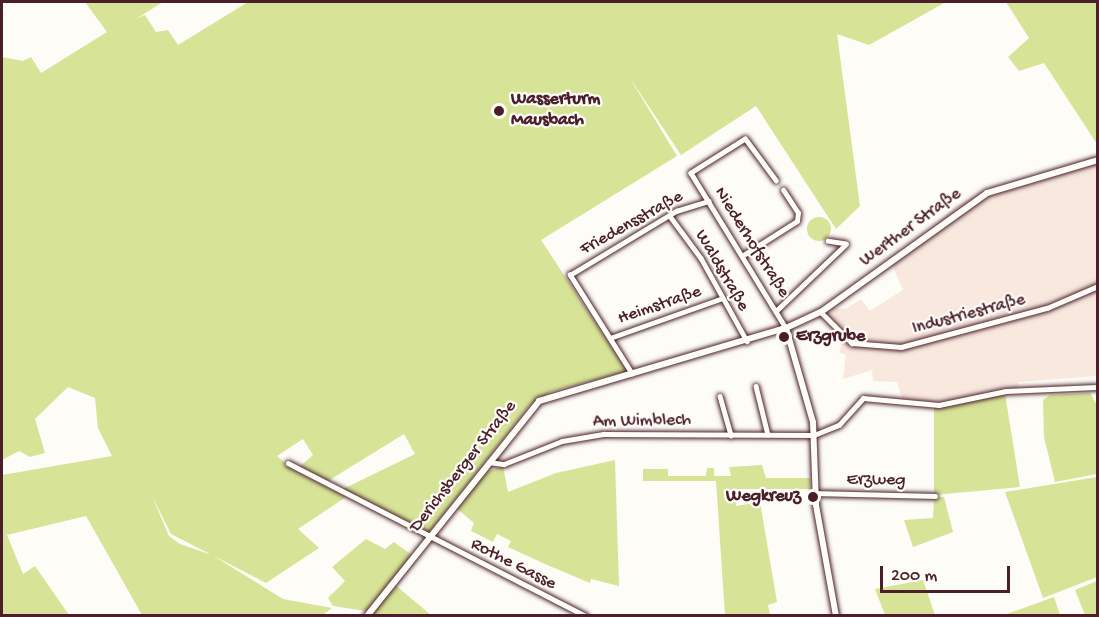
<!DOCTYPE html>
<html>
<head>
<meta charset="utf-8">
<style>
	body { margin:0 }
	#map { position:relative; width:1099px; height:617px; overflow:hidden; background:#fdfcf7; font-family:"Gochi Hand",sans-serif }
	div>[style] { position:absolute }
	.built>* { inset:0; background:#f8e8de }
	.green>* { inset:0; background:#d7e497 }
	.round { border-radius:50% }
	.roads { filter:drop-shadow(0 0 2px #4a1f2b) drop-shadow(0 0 2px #4a1f2b) }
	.minor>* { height:4.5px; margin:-2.25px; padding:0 2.25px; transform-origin:2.25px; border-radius:2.25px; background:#fdfcf7 }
	.tertiary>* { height:6px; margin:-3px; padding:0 3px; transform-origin:3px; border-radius:3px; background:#fdfcf7 }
	.dots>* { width:16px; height:16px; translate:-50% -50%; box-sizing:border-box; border:3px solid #fdfcf7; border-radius:50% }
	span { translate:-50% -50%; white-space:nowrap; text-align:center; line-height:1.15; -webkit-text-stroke:4.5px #fdfcf7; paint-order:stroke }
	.poi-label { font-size:18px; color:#4a1f2b; font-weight:700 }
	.left { translate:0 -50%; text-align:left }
	.right { translate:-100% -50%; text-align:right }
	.street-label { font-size:18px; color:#4a1f2b }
	.frame { position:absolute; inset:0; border:3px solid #4a1f2b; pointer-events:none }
	.scale { position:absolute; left:880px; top:566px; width:130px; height:27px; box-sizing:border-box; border:3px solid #4a1f2b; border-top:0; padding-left:8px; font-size:18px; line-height:21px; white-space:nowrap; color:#4a1f2b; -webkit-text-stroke:4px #fdfcf7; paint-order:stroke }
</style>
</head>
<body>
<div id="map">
	<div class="built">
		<div style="clip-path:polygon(1097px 156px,1097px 376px,1018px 382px,1018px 388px,934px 403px,902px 398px,897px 382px,873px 381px,872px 370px,843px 379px,846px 355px,839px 353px,845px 335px,828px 315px,833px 308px,846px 309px,861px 299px,870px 311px,903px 290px,892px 265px,956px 206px,984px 191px)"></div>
	</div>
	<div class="green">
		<div style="clip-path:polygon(85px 2px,163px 2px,136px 19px,145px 15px,156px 32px,168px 30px,178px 45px,248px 2px,946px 2px,869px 45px,837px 34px,860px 206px,836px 229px,756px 106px,681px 155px,628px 75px,677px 156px,541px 240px,627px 371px,550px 392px,530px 405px,427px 535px,339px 491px,415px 454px,404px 434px,323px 484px,298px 468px,313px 455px,303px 439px,277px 456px,295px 471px,346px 497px,298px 529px,319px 548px,266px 583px,171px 534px,152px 496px,169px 536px,180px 544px,212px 555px,283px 599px,332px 608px,323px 615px,142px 615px,86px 516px,7px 535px,23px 574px,35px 566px,69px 615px,2px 615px,2px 475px,112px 456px,98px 428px,95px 398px,68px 387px,35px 419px,45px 453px,30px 457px,19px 451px,2px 460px,2px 57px,23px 61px,31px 57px,41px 73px,107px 32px)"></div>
		<div style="clip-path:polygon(1006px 2px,1097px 2px,1097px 144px,1044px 63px,1019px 71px,1008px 57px,1029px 38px)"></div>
		<div class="round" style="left:807px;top:217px;width:24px;height:24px"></div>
		<div style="clip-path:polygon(1090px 393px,1097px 405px,1097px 474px,1055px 482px,1044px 437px,1043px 400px,1050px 395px)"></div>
		<div style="clip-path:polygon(1005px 394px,1020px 487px,934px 495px,934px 408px)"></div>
		<div style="clip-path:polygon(615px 460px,619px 586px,591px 579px,590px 583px,545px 564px,508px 547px,511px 541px,497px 534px,493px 542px,471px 531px,474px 523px,455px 507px,483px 473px,503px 466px,508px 492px,556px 473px)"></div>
		<div style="clip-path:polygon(762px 465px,766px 478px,810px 478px,810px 489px,734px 489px,736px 506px,760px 502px,777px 602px,768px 605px,770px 615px,725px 615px,716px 481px,643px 481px,643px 469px,668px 469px,668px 476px,706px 476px,707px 468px,714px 468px,714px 476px,731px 476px,729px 467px)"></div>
		<div style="clip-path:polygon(1097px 477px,1097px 577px,1043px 598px,1005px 492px)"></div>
		<div style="clip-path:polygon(944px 497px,953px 532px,913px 547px,904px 520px,933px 518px,934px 498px)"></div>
		<div style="clip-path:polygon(366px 539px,385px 549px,394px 542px,412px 555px,366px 611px,333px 606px,328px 598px,345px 581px,332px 567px)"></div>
		<div style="clip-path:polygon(923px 580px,935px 615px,885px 615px,875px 589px)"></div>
		<div style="clip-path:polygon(1097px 581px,1097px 615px,1085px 615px,1075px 590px)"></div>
		<div style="clip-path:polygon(394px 584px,431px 615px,370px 616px)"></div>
		<div style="clip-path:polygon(1054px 597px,1060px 615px,1004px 615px)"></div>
	</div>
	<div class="roads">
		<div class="minor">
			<div style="left:776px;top:181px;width:52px;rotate:-126.4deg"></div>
			<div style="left:745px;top:139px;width:64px;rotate:147.8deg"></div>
			<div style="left:691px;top:173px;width:182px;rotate:58.5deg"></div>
			<div style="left:670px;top:216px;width:52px;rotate:53.6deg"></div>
			<div style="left:701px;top:258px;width:95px;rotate:61deg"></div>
			<div style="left:742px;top:256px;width:65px;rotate:-32.5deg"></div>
			<div style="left:797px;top:221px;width:8px;rotate:-83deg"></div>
			<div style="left:798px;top:213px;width:27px;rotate:-123deg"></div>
			<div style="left:777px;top:310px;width:95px;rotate:-43.7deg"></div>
			<div style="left:846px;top:244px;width:18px;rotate:-171deg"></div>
			<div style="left:821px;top:312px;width:44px;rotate:45deg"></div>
			<div style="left:852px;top:343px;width:49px;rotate:4.7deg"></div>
			<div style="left:901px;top:347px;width:151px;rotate:-15deg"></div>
			<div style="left:1047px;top:308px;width:56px;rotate:-23.3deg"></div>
			<div style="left:610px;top:338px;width:117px;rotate:-19.5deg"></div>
			<div style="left:632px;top:374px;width:117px;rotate:-122.1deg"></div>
			<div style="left:570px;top:275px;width:124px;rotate:-31.1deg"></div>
			<div style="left:676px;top:211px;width:34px;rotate:-17deg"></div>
			<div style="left:756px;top:386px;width:50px;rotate:76.2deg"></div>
			<div style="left:720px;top:396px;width:41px;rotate:74.2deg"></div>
			<div style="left:489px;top:462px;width:15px;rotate:8deg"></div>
			<div style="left:504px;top:464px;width:62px;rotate:-21.6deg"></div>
			<div style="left:562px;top:441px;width:43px;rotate:-9.5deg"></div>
			<div style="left:604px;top:434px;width:210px;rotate:0.3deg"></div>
			<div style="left:814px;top:435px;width:27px;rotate:-22deg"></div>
			<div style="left:839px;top:425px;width:36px;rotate:-48deg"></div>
			<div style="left:863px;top:398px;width:76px;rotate:5.3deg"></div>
			<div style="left:939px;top:405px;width:68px;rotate:-11.8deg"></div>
			<div style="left:1006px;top:391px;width:90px;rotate:-2.5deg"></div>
			<div style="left:288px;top:463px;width:335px;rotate:27.2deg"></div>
			<div style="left:815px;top:493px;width:120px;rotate:1.4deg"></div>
		</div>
		<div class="tertiary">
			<div style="left:786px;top:328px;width:98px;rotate:74deg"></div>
			<div style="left:813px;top:422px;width:83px;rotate:87.9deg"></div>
			<div style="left:816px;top:505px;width:113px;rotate:79.8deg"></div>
			<div style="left:367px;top:616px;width:275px;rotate:-51.3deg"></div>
			<div style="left:539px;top:401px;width:258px;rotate:-16.5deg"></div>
			<div style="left:786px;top:328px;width:38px;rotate:-25deg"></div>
			<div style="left:821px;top:312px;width:204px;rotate:-35.6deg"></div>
			<div style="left:987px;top:193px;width:116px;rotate:-16.6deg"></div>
		</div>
	</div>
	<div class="dots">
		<div style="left:499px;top:111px;background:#4a1f2b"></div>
		<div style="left:784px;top:337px;background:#4a1f2b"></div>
		<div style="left:813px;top:497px;background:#4a1f2b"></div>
	</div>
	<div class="poi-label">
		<span class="left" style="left:511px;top:111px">Wasserturm<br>Mausbach</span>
		<span class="left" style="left:796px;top:337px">Erzgrube</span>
		<span class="right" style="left:801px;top:497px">Wegkreuz</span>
	</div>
	<div class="street-label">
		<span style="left:632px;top:224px;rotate:-29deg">Friedensstraße</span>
		<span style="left:911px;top:228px;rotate:-36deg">Werther Straße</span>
		<span style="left:751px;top:243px;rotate:58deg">Niederhofstraße</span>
		<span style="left:721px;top:271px;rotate:60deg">Waldstraße</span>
		<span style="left:660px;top:306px;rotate:-19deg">Heimstraße</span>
		<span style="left:969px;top:315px;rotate:-15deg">Industriestraße</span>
		<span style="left:642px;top:422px;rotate:-1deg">Am Wimblech</span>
		<span style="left:464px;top:467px;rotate:-52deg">Derichsberger Straße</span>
		<span style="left:876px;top:481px;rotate:1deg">Erzweg</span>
		<span style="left:513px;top:565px;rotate:27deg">Rothe Gasse</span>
	</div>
	<div class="frame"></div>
	<div class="scale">200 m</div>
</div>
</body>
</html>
